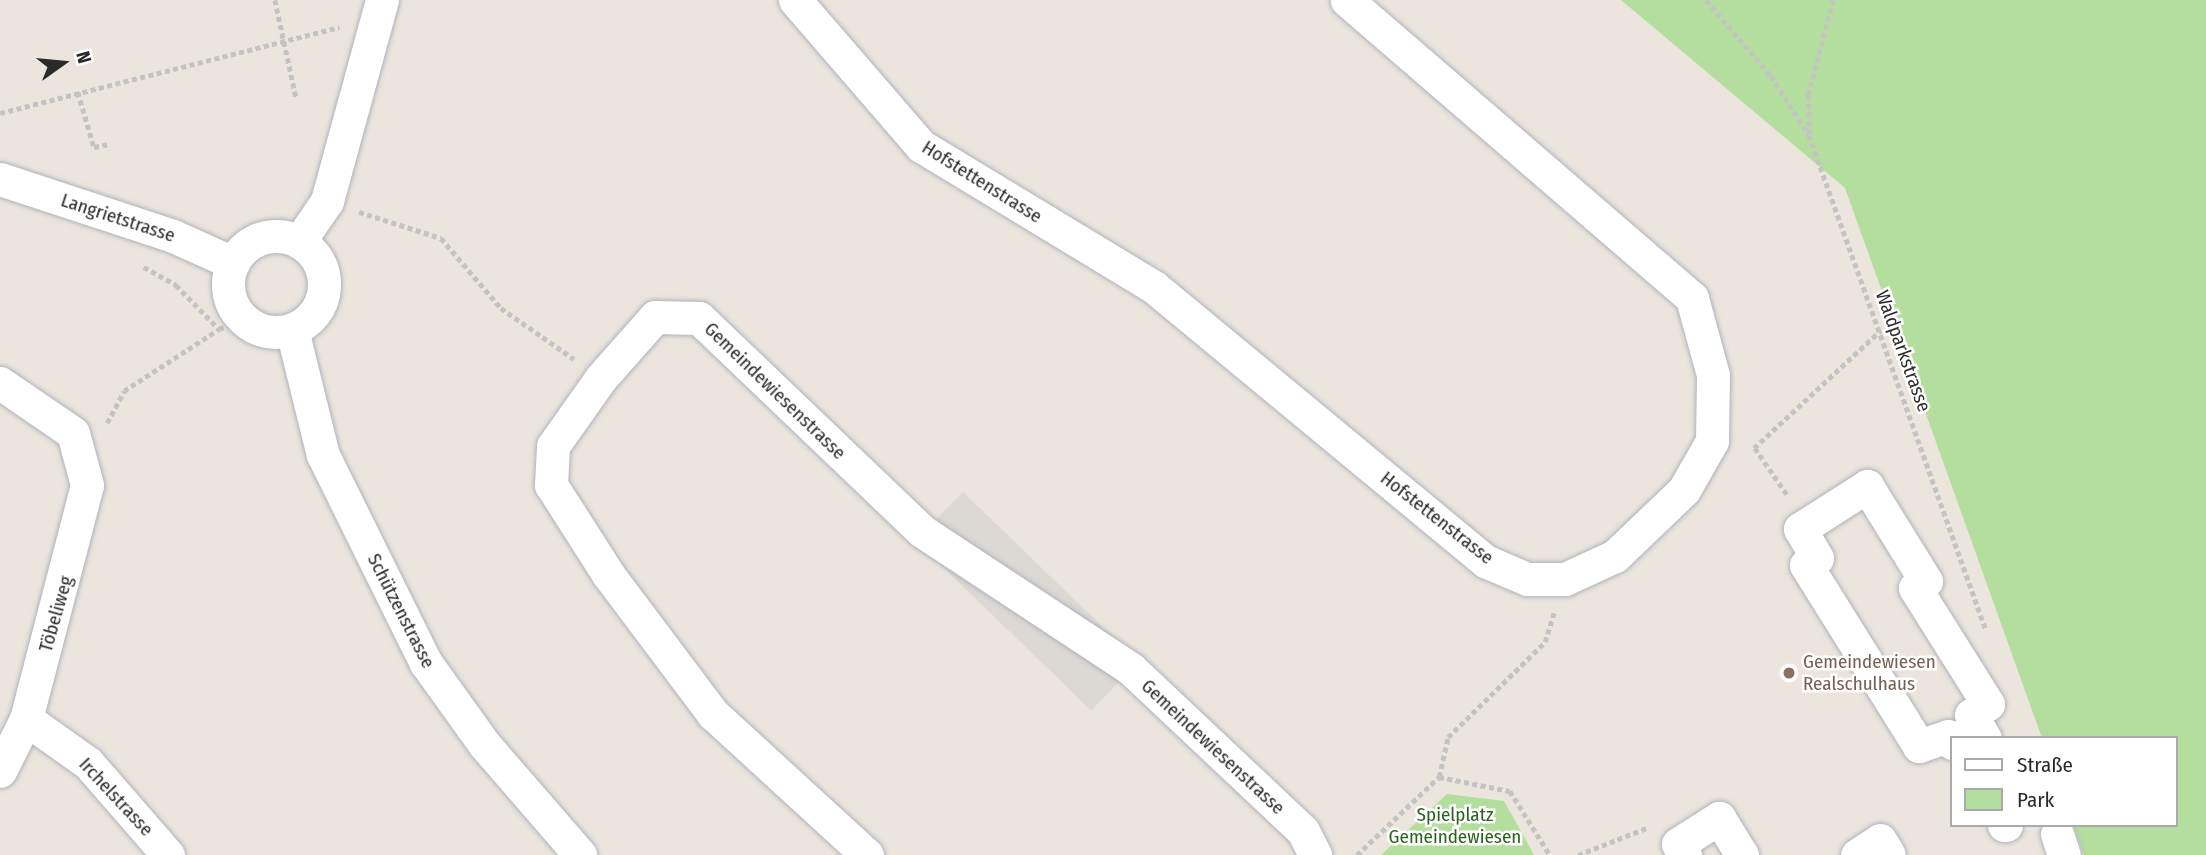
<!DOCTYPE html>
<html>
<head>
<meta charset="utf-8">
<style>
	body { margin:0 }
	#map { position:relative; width:2206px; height:855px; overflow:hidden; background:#ebe5dd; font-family:"Fira Sans Condensed",sans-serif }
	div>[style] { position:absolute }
	.green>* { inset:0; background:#b3de9d }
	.plaza>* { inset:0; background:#dcd8d4; transform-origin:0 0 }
	.path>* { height:4.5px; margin-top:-2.25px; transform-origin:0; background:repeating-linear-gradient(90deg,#c3c3c3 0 5px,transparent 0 8.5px) }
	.roads { filter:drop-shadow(0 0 2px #b0b3bd) drop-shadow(0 0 2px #b0b3bd) }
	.street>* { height:33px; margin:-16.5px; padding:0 16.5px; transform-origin:16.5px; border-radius:16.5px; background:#fff }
	.street>.ring { margin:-16.5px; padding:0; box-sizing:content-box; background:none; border:33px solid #fff; border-radius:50% }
	.dots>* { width:19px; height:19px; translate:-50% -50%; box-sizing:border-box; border:4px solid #fff; border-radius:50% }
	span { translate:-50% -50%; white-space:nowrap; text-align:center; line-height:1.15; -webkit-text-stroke:5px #fff; paint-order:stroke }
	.street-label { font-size:19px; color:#2a2a2a }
	.education-label { font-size:19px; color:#785e54 }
	.left { translate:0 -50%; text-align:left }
	.park-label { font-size:19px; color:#2c621f }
	.legend { position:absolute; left:1950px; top:736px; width:228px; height:91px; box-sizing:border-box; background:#fff; border:2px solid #aaa; margin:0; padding:9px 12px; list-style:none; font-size:21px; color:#2a2a2a }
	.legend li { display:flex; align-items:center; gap:14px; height:35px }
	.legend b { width:35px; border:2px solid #aaa }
	.north { position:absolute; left:28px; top:28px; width:70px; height:70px; -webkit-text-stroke:5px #fff; paint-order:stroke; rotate:75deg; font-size:19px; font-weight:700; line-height:28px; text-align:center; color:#2a2a2a }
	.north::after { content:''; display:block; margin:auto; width:24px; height:32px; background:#2a2a2a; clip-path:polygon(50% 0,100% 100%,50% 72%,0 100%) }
</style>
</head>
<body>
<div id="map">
	<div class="green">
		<div style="clip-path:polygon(1621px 0,2206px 0,2206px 855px,2084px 855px,2073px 825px,2176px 825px,2176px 738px,2042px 738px,1845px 188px)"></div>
		<div style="clip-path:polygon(1447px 794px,1504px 801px,1534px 855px,1381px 855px)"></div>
	</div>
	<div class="plaza">
		<div style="left:963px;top:492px;width:244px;height:68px;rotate:44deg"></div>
	</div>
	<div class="path">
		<div style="left:275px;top:0;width:99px;rotate:77.8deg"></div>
		<div style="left:1706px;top:0;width:100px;rotate:49.5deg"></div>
		<div style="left:1771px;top:76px;width:70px;rotate:57.2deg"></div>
		<div style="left:1809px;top:135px;width:526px;rotate:70.32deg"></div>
		<div style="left:78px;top:92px;width:57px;rotate:73.8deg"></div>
		<div style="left:94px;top:147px;width:15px;rotate:-11deg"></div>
		<div style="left:0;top:113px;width:350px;rotate:-14.2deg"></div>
		<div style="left:1809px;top:134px;width:39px;rotate:-91deg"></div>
		<div style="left:1808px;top:95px;width:98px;rotate:-75.3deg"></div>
		<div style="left:359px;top:212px;width:86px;rotate:17.6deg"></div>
		<div style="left:441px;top:238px;width:92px;rotate:49.4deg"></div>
		<div style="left:501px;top:308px;width:89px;rotate:34.9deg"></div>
		<div style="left:144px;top:267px;width:37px;rotate:29deg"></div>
		<div style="left:176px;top:285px;width:62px;rotate:45.7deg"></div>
		<div style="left:219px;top:329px;width:28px;rotate:-19deg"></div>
		<div style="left:107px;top:423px;width:36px;rotate:-62deg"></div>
		<div style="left:124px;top:391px;width:113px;rotate:-33.1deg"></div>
		<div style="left:1754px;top:448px;width:173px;rotate:-42.9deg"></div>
		<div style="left:1755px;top:448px;width:58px;rotate:55.5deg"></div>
		<div style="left:1439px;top:777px;width:72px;rotate:11.2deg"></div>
		<div style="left:1510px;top:791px;width:75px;rotate:58deg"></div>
		<div style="left:1357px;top:855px;width:113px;rotate:-43.6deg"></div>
		<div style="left:1439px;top:777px;width:41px;rotate:-77.3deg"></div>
		<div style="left:1448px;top:737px;width:136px;rotate:-44.4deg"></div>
		<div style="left:1545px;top:642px;width:31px;rotate:-73deg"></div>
		<div style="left:1578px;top:855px;width:76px;rotate:-21.5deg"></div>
	</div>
	<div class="roads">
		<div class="street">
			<div style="left:795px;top:0;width:193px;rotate:49.2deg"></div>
			<div style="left:921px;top:146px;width:272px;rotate:31.2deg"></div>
			<div style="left:1154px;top:287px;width:430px;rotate:39.6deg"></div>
			<div style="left:1485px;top:561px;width:46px;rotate:23.2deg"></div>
			<div style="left:1527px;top:579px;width:38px"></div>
			<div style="left:1565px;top:579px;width:55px;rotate:-24.7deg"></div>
			<div style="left:1615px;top:556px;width:95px;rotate:-43.7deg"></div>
			<div style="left:1684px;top:490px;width:56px;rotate:-60.3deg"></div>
			<div style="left:1712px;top:441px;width:66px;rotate:-89.1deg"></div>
			<div style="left:1713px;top:375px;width:80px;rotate:-105.3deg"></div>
			<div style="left:1692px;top:298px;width:456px;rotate:-139.2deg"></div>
			<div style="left:0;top:179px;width:182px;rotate:18.2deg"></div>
			<div style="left:173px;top:236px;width:66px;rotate:24.2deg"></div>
			<div class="ring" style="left:228px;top:236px;width:63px;height:63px"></div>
			<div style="left:299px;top:242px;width:50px;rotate:-55.7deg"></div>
			<div style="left:327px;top:201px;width:208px;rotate:-74.7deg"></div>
			<div style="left:292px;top:330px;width:129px;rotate:76.1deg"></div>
			<div style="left:323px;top:455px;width:232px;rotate:63.7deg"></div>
			<div style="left:426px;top:663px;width:100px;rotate:54.4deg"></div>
			<div style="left:484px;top:744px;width:147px;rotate:49.1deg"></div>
			<div style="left:0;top:383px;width:88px;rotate:34.4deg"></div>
			<div style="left:73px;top:433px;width:54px;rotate:74.9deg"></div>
			<div style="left:87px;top:485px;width:242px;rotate:104.6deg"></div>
			<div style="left:26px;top:719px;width:58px;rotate:116.6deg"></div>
			<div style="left:26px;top:719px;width:76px;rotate:35.4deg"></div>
			<div style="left:88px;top:763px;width:122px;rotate:49deg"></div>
			<div style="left:1952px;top:743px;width:8px;rotate:-120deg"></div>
			<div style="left:1948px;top:736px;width:31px;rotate:161deg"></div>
			<div style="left:1919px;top:746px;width:213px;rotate:-122deg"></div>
			<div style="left:1806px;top:565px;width:13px;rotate:-32deg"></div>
			<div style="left:1817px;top:558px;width:34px;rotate:-120deg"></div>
			<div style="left:1800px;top:529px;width:80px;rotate:-32.7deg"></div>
			<div style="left:1867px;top:486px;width:112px;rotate:58.2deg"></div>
			<div style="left:1926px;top:581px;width:13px;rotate:148deg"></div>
			<div style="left:1915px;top:588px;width:137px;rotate:57.8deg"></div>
			<div style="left:1988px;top:704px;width:20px;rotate:147deg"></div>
			<div style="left:1971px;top:715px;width:27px;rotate:59deg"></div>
			<div style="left:2004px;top:825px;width:2px"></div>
			<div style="left:2057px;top:834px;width:22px;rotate:72deg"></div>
			<div style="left:867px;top:855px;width:209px;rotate:-137.5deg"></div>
			<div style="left:713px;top:714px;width:175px;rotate:-126.9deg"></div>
			<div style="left:608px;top:574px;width:106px;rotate:-122.6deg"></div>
			<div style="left:551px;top:485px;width:39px;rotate:-87deg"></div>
			<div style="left:553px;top:446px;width:83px;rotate:-54.8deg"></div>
			<div style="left:601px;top:378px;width:81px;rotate:-48.5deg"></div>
			<div style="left:655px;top:317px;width:44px;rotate:1.3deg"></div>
			<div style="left:699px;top:318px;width:308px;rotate:43.7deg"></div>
			<div style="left:922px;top:531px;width:250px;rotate:33.4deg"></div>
			<div style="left:1131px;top:669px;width:236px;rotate:43.3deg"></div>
			<div style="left:1303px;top:831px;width:27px;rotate:63deg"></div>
			<div style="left:1685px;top:855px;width:13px;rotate:-122deg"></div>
			<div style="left:1678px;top:844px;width:49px;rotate:-32.4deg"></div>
			<div style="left:1719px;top:818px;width:44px;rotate:58.1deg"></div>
			<div style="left:1857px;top:855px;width:27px;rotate:-33deg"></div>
			<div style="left:1880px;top:840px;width:17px;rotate:59deg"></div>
		</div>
	</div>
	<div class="dots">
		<div style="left:1789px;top:673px;background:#8d6e63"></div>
	</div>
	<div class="street-label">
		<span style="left:982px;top:182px;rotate:32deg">Hofstettenstrasse</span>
		<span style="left:118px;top:218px;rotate:18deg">Langrietstrasse</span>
		<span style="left:1903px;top:351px;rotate:70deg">Waldparkstrasse</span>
		<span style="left:775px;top:391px;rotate:44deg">Gemeindewiesenstrasse</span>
		<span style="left:1437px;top:518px;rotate:38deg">Hofstettenstrasse</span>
		<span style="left:401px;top:611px;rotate:63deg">Schützenstrasse</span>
		<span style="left:56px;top:614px;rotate:-74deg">Töbeliweg</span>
		<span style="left:1213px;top:747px;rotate:43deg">Gemeindewiesenstrasse</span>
		<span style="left:116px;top:797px;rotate:47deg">Irchelstrasse</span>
	</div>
	<div class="education-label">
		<span class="left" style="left:1803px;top:673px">Gemeindewiesen<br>Realschulhaus</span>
	</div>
	<div class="park-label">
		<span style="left:1455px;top:826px">Spielplatz<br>Gemeindewiesen</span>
	</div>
	<ul class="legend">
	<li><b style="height:9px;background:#fff"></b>Straße</li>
	<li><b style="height:19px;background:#b3de9d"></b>Park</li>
	</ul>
	<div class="north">N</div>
</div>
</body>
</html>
